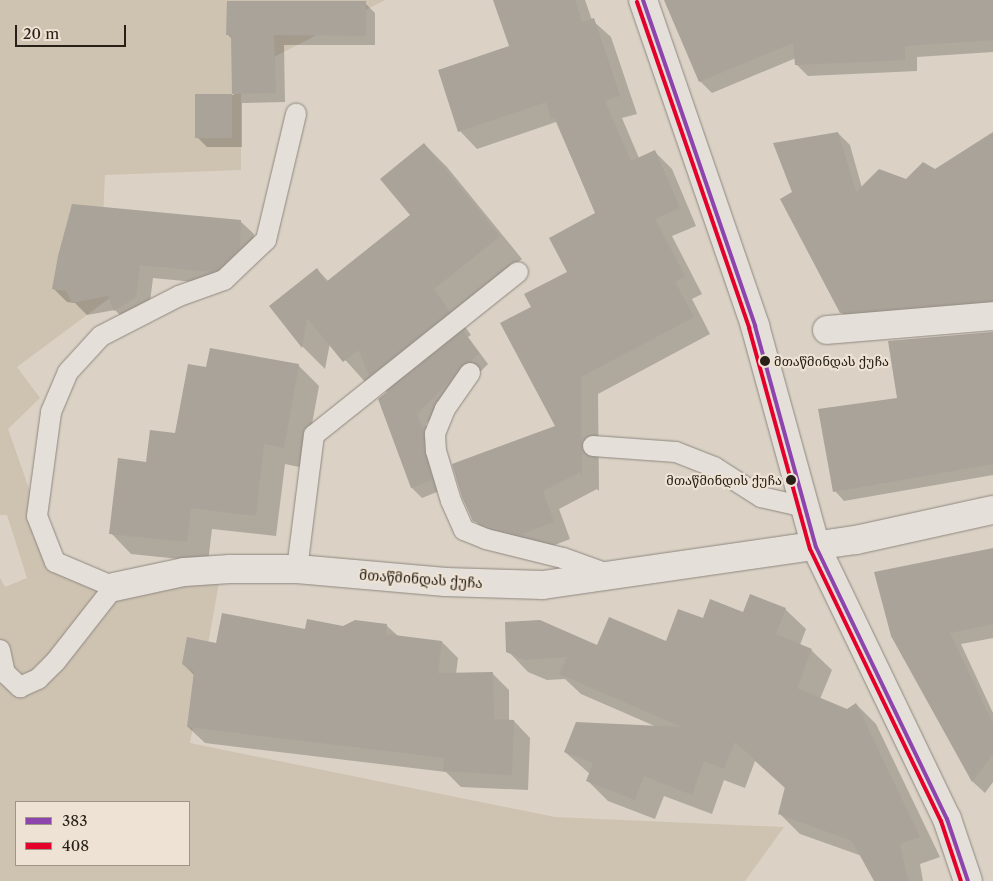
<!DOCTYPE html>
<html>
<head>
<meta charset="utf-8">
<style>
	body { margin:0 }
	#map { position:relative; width:993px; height:881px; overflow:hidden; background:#dbd2c5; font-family:"Libre Caslon Text","Noto Serif Georgian",serif }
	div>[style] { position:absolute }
	.green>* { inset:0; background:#cec2b1 }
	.shadow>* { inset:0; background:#0003 }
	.building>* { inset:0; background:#a9a39a; transform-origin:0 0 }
	.roads { filter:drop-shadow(0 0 1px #8f8880) drop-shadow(0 0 1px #8f8880) }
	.lane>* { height:20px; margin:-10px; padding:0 10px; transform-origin:10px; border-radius:10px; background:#e4dfd8 }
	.street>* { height:28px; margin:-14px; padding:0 14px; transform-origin:14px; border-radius:14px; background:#e4dfd8 }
	.secondary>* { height:28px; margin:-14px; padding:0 14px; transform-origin:14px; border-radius:14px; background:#e4dfd8 }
	.bus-1>* { height:4px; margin:-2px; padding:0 2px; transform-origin:2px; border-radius:2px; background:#8e44ad }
	.bus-2>* { height:4px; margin:-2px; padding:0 2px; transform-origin:2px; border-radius:2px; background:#e4002b }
	.dots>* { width:14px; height:14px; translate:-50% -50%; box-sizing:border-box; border:2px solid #ede2d3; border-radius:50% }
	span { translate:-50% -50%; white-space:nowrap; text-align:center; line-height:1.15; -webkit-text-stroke:4.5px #ede2d3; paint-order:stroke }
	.bus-label { font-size:13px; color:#282016 }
	.left { translate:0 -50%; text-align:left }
	.right { translate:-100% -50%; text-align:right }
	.street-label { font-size:14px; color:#282016 }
	.legend { position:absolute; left:15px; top:801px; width:175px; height:65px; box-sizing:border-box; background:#ede2d3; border:1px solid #9e9487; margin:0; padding:6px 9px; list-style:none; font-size:15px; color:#282016 }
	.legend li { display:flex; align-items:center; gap:10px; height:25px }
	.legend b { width:25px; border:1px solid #9e9487 }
	.scale { position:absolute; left:15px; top:25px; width:111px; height:22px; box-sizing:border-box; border:2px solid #282016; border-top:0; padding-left:6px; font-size:15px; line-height:18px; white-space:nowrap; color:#282016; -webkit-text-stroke:4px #ede2d3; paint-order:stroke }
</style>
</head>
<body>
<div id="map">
	<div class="green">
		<div style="clip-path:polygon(evenodd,0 0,385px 0,241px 74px,241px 170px,105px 175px,101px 266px,111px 297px,17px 367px,40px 398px,8px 429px,55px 562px,114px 587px,219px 583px,190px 743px,555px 817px,784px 827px,745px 881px,0 881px,0 578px,5px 587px,27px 578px,7px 515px,0 515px,0 0,16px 802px,189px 802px,189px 865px,16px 865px,16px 802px)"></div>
	</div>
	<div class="shadow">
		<div style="clip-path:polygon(495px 0,585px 0,592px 20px,611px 37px,637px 114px,622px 118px,639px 158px,655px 152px,672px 169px,696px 226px,672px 236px,702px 294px,692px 299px,710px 334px,598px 394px,599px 491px,597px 489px,559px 509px,570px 539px,537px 552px,492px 538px,474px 520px,557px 426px,533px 307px,568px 272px,596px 214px,556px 122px,477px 149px,460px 131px,510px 47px)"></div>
		<div style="clip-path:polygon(666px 0,993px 0,993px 52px,917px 57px,917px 71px,808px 76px,796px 64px,796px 58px,712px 93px,700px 81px)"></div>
		<div style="clip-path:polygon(365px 3px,375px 13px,375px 45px,284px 45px,285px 102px,242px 103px,242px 147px,207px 147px,197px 137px,197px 95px,234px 95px,233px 40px,228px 35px)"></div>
		<div style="clip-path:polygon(838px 133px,850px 145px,862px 188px,906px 180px,935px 171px,993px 134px,993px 313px,853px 325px,841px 312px,794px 192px)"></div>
		<div style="clip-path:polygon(424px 144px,447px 167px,522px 259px,455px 313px,471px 335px,468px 337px,488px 364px,481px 371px,471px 376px,459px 392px,426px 424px,433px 442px,442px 490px,422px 498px,412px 488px,379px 400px,388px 393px,373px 379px,367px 384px,330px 343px,325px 369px,303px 347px,270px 306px,317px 269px,329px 282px,411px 215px)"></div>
		<div style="clip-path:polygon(240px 221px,254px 234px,253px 262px,225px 285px,153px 278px,149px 310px,129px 324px,115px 310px,87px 315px,75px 303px,67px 302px,54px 289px)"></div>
		<div style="clip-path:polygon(993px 335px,993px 475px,844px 501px,835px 491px,899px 399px)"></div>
		<div style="clip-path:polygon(298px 365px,319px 386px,304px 468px,285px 464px,276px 536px,212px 529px,208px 562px,131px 554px,111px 533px,147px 463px,176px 435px,207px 368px)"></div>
		<div style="clip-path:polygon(993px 550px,993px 638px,961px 644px,993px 713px,993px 782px,985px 793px,973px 782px,893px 635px)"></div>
		<div style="clip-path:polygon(785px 609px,806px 629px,800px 645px,811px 650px,832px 670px,820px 699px,847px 710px,856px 704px,876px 724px,940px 857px,920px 864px,923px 881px,875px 881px,862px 856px,800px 834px,779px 813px,786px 789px,755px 761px,745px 788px,724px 780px,712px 814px,664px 796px,655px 819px,608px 801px,588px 781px,590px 774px,565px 752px,657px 727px,581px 694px,565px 679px,547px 680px,528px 672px,508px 651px,666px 643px,703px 620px)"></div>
		<div style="clip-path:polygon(386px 625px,398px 636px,442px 642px,458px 658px,456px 674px,492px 673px,509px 690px,509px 721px,514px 721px,530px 738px,528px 790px,461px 787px,446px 772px,205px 743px,188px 727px,194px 675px,183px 664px,217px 644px,306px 630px)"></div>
	</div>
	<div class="building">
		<div style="clip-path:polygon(493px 0,575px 0,582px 22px,594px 18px,620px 96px,605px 101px,631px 161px,655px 150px,680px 208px,655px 219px,685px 276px,675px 282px,694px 317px,581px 377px,582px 476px,580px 472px,543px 491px,554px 522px,519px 535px,473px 521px,462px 497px,452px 464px,555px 426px,500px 323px,531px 307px,524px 294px,567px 272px,549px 238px,595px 213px,555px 118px,551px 119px,546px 102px,458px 132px,438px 70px,509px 46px)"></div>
		<div style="clip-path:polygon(664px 0,993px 0,993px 40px,905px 46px,905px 60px,795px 65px,793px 43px,699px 82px)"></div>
		<div style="clip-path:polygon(227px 1px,366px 1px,366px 36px,274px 35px,276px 93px,232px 94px,231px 35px,226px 35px)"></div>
		<div style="left:195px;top:94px;width:37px;height:44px"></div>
		<div style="clip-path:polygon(838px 132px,856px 192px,879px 169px,906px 179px,923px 162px,935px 169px,993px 132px,993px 301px,840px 313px,780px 199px,792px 192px,773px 143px)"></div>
		<div style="clip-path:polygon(424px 143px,500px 236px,434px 289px,450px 312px,369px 376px,359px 350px,343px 362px,307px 318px,302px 348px,269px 306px,317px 268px,326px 282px,410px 215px,380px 179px)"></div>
		<div style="clip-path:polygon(72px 204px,241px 220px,240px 248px,218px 270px,212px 272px,140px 265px,136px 297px,114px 311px,108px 296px,72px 303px,66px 291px,52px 289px,58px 256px)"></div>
		<div style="clip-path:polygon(463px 331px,479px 353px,471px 361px,461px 366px,449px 382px,417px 414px,424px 431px,425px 454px,432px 480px,411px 488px,378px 399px)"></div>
		<div style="clip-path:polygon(993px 332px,993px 464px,833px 492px,818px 409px,897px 398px,888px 341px)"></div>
		<div style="clip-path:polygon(210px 348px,299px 364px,284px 448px,264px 444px,256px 516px,191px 508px,187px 542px,109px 534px,118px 458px,146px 462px,150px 430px,175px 433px,188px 364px,206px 367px)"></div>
		<div style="clip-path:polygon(993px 548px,993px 624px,950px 633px,993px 723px,993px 754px,972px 782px,891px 636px,874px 572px)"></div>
		<div style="clip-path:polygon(750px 594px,786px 608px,776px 634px,812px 649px,797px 688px,847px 709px,856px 703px,920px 837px,900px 844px,908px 881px,874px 881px,852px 841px,778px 814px,785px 787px,735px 742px,724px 769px,704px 761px,692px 795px,644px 776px,635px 800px,586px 781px,593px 763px,564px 752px,576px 722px,682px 727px,559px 674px,567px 657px,525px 660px,506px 652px,505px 622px,540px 620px,597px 645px,609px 617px,666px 641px,678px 609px,703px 618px,710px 599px,743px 612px)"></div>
		<div style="clip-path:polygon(222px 613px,305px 629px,307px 619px,343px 626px,355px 620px,387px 624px,386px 634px,442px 641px,438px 673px,493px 672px,494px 719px,514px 720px,512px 775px,443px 771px,444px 758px,187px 727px,194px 672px,182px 664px,187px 637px,216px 643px)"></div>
	</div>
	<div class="roads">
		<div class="lane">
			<div style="left:470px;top:373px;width:44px;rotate:124.8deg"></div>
			<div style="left:445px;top:409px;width:27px;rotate:112deg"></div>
			<div style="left:435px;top:434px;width:17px;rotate:87deg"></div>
			<div style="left:436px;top:451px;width:52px;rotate:73.3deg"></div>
			<div style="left:451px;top:501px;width:32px;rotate:66deg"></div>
			<div style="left:464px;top:530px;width:24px;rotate:22deg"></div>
			<div style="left:486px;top:539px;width:79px;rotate:13.9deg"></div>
			<div style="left:563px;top:558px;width:48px;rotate:19.6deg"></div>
			<div style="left:593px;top:446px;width:83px;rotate:4.1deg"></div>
			<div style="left:676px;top:452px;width:41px;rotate:21.5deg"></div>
			<div style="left:714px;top:467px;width:56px;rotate:32.6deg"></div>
			<div style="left:761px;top:497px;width:45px;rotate:12.8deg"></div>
			<div style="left:297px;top:569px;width:135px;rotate:-82.8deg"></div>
			<div style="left:314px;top:435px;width:261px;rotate:-38.6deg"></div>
			<div style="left:0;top:650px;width:24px;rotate:78deg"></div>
			<div style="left:5px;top:673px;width:21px;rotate:43deg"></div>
			<div style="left:20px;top:687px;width:20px;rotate:-24deg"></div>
			<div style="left:38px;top:679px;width:25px;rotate:-45deg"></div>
			<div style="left:56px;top:661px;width:94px;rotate:-51.9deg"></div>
			<div style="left:114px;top:587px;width:64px;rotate:-157deg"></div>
			<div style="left:55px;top:562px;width:49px;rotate:-111.4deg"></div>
			<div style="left:37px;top:516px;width:105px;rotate:-82.3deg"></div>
			<div style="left:51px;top:412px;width:43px;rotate:-67deg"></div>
			<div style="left:68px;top:372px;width:49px;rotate:-47.5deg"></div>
			<div style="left:101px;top:336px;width:88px;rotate:-27.1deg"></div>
			<div style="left:179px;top:296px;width:48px;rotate:-19.6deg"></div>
			<div style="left:224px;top:280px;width:58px;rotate:-43.6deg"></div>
			<div style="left:266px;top:240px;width:130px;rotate:-76.6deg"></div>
		</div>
		<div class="street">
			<div style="left:827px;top:330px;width:167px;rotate:-4.8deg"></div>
			<div style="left:114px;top:587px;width:72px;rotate:-12.1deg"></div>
			<div style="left:184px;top:572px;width:46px;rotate:-3.7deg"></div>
			<div style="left:230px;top:569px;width:67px"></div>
			<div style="left:297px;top:569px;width:149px;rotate:5deg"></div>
			<div style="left:445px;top:582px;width:98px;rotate:1.8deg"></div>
			<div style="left:543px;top:585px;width:316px;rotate:-8.2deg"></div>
			<div style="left:856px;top:540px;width:140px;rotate:-12.4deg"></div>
		</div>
		<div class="secondary">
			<div style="left:643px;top:0;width:345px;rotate:71deg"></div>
			<div style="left:755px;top:326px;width:229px;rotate:74.6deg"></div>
			<div style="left:816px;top:547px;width:302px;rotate:64.3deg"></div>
			<div style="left:947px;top:819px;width:65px;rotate:71.3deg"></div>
		</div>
	</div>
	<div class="bus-1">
		<div style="left:643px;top:0;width:345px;rotate:71deg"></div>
		<div style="left:755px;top:326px;width:229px;rotate:74.6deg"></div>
		<div style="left:816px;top:547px;width:302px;rotate:64.3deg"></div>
		<div style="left:947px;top:819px;width:65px;rotate:71.3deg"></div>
	</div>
	<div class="bus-2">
		<div style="left:637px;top:2px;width:345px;rotate:71deg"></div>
		<div style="left:749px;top:328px;width:229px;rotate:74.6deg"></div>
		<div style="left:810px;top:549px;width:302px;rotate:64.3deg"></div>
		<div style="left:941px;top:821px;width:63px;rotate:71.6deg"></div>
	</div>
	<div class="dots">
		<div style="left:765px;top:361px;background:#282016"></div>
		<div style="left:791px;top:480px;background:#282016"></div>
	</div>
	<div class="bus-label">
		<span class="left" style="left:774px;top:361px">მთაწმინდას ქუჩა</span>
		<span class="right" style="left:782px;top:480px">მთაწმინდის ქუჩა</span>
	</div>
	<div class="street-label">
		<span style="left:421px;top:579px;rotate:4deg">მთაწმინდას ქუჩა</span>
	</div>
	<ul class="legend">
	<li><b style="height:6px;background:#8e44ad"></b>383</li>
	<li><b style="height:6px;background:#e4002b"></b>408</li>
	</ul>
	<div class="scale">20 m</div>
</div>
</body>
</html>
